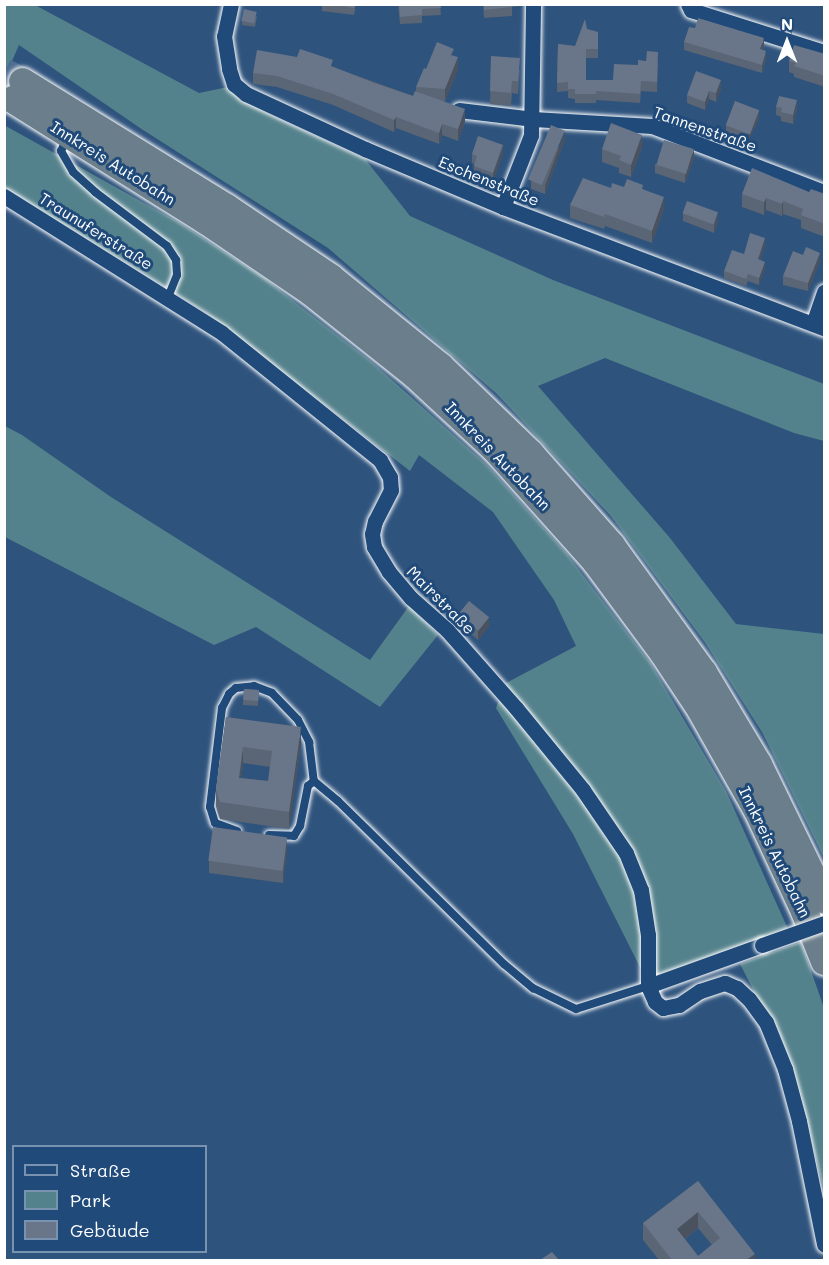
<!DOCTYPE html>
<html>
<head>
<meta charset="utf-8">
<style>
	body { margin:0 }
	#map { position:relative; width:829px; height:1265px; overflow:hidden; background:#2e537d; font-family:Mali,sans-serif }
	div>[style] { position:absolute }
	.green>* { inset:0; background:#54828c }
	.motorway-tunnel>* { height:27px; margin-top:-13.5px; transform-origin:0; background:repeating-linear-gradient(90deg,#4d6d90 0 27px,transparent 0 41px) }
	.roads { filter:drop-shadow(0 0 2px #fff) drop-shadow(0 0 2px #fff) }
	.service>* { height:8px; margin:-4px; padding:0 4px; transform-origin:4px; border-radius:4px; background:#1f4a7a }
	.minor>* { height:15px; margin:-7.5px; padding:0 7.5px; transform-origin:7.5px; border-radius:7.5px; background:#1f4a7a }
	.motorway>* { height:27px; margin:-13.5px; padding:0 13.5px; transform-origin:13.5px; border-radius:13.5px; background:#6b7e8b }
	.bridges { filter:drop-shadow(0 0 2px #fff) drop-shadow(0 0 2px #fff) }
	.minor-bridge>* { height:15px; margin:-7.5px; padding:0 7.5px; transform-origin:7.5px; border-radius:7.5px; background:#1f4a7a }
	.wall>* { inset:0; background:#5a6575; transform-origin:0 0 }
	.shaded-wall>* { inset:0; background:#4a525f }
	.building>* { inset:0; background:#697588; transform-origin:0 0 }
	span { translate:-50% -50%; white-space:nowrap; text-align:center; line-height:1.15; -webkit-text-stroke:6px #1f4a7a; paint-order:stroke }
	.street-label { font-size:16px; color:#fff }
	.frame { position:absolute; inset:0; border:6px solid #fff; pointer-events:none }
	.legend { position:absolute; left:12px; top:1145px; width:195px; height:108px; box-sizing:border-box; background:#1f4a7a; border:2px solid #7992af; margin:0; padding:8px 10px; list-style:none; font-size:18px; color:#fff }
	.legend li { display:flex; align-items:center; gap:12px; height:30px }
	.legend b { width:30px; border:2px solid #7992af }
	.north { position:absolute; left:757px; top:12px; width:60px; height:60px; -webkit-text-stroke:4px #1f4a7a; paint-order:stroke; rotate:0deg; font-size:16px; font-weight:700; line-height:24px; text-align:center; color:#fff }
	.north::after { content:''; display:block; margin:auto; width:21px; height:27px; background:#fff; clip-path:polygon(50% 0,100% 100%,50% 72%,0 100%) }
</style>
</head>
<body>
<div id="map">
	<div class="green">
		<div style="clip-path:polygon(5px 5px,35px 5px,199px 93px,228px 87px,264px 112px,365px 159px,410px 216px,553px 280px,824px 384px,824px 441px,794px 433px,605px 358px,538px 386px,670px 538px,736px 624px,824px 634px,824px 858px,762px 732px,704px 641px,610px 515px,496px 393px,328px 248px,143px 130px,19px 45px,5px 77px)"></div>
		<div style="clip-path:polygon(4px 125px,180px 223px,264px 278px,373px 363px,485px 463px,567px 554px,651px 664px,726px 791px,788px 929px,647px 981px,573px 834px,496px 708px,506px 683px,576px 646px,554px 600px,493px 512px,419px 455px,410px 471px,205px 312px,5px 188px)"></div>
		<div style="clip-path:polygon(5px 426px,22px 435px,111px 497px,370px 660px,409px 606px,438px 635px,380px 707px,256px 627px,214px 645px,5px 537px)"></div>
		<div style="clip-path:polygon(801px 942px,824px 1008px,824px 1190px,802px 1103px,775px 1032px,740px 964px)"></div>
	</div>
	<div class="motorway-tunnel">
		<div style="left:4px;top:71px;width:21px;rotate:29deg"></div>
	</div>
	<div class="roads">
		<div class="service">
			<div style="left:66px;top:140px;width:12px;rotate:114deg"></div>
			<div style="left:61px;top:151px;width:24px;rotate:60deg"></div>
			<div style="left:73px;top:172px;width:30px;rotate:42deg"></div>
			<div style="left:95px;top:192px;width:90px;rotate:36.9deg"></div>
			<div style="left:167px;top:246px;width:17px;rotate:57deg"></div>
			<div style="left:176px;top:260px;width:15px;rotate:86deg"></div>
			<div style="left:177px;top:275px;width:24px;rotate:112deg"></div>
			<div style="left:237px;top:831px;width:23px;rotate:-160deg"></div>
			<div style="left:215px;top:823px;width:17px;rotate:-107deg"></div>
			<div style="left:210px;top:807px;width:100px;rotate:-83.1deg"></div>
			<div style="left:222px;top:708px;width:16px;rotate:-63deg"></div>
			<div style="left:229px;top:694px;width:9px;rotate:-41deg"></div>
			<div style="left:236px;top:688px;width:18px;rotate:-6deg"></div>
			<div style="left:254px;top:686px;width:19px;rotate:21deg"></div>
			<div style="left:272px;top:693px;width:37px;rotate:46deg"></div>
			<div style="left:298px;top:720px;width:25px;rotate:63deg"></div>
			<div style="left:309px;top:742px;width:39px;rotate:83deg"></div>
			<div style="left:314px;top:781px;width:31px;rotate:40deg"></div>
			<div style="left:338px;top:801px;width:233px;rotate:44.5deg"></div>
			<div style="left:504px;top:964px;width:38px;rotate:40deg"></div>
			<div style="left:533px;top:988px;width:48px;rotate:26deg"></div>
			<div style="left:576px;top:1009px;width:76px;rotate:-17.7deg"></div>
			<div style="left:269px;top:835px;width:25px;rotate:2deg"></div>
			<div style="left:294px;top:836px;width:12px;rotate:-59deg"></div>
			<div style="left:300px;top:826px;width:41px;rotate:-78.7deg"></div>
			<div style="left:308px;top:786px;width:8px;rotate:-40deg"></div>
		</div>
		<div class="minor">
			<div style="left:231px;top:4px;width:33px;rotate:102deg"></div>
			<div style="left:224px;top:36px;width:33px;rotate:81deg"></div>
			<div style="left:229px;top:69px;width:16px;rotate:72deg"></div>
			<div style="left:234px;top:84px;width:16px;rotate:40deg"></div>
			<div style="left:246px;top:94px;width:131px;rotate:24.8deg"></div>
			<div style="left:365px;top:149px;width:150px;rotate:22.8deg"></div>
			<div style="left:503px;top:207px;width:343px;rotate:20.7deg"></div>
			<div style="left:688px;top:4px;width:7px;rotate:63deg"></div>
			<div style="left:691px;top:10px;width:139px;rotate:17.5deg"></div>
			<div style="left:459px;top:110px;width:75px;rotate:6.9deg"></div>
			<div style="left:533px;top:119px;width:119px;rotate:3.4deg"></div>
			<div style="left:652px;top:126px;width:184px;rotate:21deg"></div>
			<div style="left:4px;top:196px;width:257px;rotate:32.1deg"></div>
			<div style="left:222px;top:333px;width:203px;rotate:38.8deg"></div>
			<div style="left:380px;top:460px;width:20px;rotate:60deg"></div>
			<div style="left:390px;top:477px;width:13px;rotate:86deg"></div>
			<div style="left:391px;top:490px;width:35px;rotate:117deg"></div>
			<div style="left:375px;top:521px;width:13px;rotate:103deg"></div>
			<div style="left:372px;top:534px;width:13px;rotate:81deg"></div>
			<div style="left:374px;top:547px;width:29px;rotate:59deg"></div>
			<div style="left:389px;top:572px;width:34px;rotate:50deg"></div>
			<div style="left:411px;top:598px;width:48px;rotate:41.6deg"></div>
			<div style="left:447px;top:630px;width:104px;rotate:48.5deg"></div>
			<div style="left:516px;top:708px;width:106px;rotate:50.7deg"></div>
			<div style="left:583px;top:790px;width:76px;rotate:55.7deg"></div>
			<div style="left:626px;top:853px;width:40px;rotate:68deg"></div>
			<div style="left:641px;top:890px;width:46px;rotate:81.2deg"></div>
			<div style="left:648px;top:935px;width:51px;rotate:90deg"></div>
			<div style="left:648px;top:986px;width:17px;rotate:66deg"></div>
			<div style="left:655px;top:1002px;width:10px;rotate:37deg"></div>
			<div style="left:663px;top:1008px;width:16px;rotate:-11deg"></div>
			<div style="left:679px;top:1005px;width:25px;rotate:-34deg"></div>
			<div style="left:700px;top:991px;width:26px;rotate:-18deg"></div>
			<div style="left:725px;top:983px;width:13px;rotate:23deg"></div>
			<div style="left:737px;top:988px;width:16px;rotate:43deg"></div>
			<div style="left:749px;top:999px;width:29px;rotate:54deg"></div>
			<div style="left:766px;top:1022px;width:51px;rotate:68deg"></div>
			<div style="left:785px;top:1069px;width:54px;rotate:74.9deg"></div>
			<div style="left:799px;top:1121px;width:126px;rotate:78.5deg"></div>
			<div style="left:503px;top:207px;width:77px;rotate:-68.7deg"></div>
			<div style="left:531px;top:135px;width:131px;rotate:-89.1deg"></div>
			<div style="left:813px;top:324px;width:34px;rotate:-71deg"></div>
			<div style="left:648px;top:986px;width:121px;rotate:-19.8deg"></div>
		</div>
		<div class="motorway">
			<div style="left:22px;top:81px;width:240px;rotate:31.7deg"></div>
			<div style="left:226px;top:207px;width:125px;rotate:33.9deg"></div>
			<div style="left:330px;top:277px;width:141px;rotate:39deg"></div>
			<div style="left:440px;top:366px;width:125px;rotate:44deg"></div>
			<div style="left:530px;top:453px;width:123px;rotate:48.6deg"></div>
			<div style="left:611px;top:545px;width:157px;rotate:54.1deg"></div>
			<div style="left:703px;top:672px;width:107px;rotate:59.1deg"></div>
			<div style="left:758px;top:764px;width:151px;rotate:64.1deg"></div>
			<div style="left:12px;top:99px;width:228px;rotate:32.1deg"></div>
			<div style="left:205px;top:220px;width:127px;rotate:34.1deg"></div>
			<div style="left:310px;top:291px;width:133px;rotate:38.6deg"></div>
			<div style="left:414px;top:374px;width:109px;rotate:42.8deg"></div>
			<div style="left:494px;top:448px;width:152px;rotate:48.2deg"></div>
			<div style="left:595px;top:561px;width:114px;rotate:53.5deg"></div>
			<div style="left:663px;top:653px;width:67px;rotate:56.5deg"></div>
			<div style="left:700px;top:709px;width:116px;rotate:60.6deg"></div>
			<div style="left:757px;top:810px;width:111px;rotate:65deg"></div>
			<div style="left:804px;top:911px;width:54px;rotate:68.2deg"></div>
		</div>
	</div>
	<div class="bridges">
		<div class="minor-bridge">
			<div style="left:762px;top:945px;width:66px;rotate:-19.5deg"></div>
		</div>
	</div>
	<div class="wall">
		<div style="clip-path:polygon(322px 4px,356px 4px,354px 15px,322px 11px)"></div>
		<div style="clip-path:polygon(398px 4px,440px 4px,441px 15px,422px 16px,422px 23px,400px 24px)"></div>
		<div style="clip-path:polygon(483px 4px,520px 4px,520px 6px,512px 7px,512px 16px,484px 18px)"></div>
		<div style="clip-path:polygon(257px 16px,255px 27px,242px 25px,242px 21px)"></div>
		<div style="clip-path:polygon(587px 29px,598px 32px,598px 58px,586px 58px,586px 80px,613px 80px,638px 65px,658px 61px,657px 92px,641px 91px,640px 103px,596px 100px,596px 103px,575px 103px,575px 99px,568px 98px,568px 91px,557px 92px,558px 44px,575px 46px)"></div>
		<div style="clip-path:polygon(684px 42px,764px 45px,763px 50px,766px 59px,762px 73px,684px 50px)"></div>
		<div style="clip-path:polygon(825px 54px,825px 87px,794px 77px,794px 74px,789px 72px,789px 61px)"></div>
		<div style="clip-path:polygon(454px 56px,458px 70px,445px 101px,443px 101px,465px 121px,458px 141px,442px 135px,439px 144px,396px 128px,394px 132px,333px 105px,277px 87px,253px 84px,253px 73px,333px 67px,413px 96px,416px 91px,416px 87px,426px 69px)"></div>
		<div style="clip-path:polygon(491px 56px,520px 70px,518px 94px,512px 93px,511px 106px,490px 104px)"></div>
		<div style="clip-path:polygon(721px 89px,716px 102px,709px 99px,705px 110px,687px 103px,687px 95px)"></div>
		<div style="clip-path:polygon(776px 107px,797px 109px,793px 124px,781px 121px,781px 117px,776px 115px)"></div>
		<div style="clip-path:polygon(759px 119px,747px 142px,726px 134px,726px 125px)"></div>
		<div style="clip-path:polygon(565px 139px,545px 194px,531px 189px,531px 181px)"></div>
		<div style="clip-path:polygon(642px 147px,631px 177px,619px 173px,619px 168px,602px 162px,602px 149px)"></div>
		<div style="clip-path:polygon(503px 153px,493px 181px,474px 175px,474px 164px,472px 163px,472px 154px)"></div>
		<div style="clip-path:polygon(694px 158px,685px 183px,655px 173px,655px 164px)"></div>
		<div style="clip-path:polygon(624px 187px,643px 189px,664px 209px,652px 243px,605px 226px,604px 229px,570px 218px,570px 205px,611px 188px)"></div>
		<div style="clip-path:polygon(809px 192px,825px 194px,825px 237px,801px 228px,801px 220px,783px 214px,782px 216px,766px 210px,764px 215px,742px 207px,742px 194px)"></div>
		<div style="clip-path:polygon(683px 213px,718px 221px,714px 233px,683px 221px)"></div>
		<div style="clip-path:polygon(765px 245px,760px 260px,765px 268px,759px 285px,748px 281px,746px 286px,724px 278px,724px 271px,744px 254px)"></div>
		<div style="clip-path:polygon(820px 261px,808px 291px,783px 285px,783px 276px)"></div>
		<div style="clip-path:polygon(458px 614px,489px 626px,478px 640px,458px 623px)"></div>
		<div style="left:244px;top:689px;width:15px;height:16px;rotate:4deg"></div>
		<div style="clip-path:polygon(evenodd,226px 717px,301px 744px,289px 829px,220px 819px,216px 806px,216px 790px,226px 717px,243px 763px,270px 767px,268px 781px,241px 778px,243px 763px)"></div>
		<div style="clip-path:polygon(287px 850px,283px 883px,209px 873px,209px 861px)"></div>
		<div style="clip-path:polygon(evenodd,698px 1181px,755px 1260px,659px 1260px,643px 1240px,643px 1223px,698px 1181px,698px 1228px,712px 1245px,698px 1256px,685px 1239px,698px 1228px)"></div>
	</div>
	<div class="shaded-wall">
		<div style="clip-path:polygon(764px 38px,764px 45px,760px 57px,760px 49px)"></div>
		<div style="clip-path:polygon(766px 51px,766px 59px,762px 73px,762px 65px)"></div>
		<div style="clip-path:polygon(458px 57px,458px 70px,445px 101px,445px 89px)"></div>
		<div style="clip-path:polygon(721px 80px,721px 89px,716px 102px,716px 93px)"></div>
		<div style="clip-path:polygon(709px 91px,709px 99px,705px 110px,705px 102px)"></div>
		<div style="clip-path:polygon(797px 100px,797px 109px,793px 124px,793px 115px)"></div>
		<div style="clip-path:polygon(465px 109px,465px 121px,458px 141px,458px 129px)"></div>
		<div style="clip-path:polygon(759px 110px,759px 119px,747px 142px,747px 133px)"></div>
		<div style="clip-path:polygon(396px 117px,396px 128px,394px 132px,394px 120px)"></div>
		<div style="clip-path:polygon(442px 124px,442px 135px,439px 144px,439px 133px)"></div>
		<div style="clip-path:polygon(565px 131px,565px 139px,545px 194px,545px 186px)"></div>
		<div style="clip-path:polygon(642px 135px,642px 147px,631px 177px,631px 165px)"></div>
		<div style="clip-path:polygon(503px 145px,503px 153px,493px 181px,493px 173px)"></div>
		<div style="clip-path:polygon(694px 149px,694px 158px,685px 183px,685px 175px)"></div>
		<div style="clip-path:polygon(664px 197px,664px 209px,652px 243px,652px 231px)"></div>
		<div style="clip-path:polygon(766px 198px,766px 210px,764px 215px,764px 202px)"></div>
		<div style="clip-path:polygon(783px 201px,783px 214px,782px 216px,782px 204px)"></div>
		<div style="clip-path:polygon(718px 212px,718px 221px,714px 233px,714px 225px)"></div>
		<div style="clip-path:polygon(765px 238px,765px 245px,758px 266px,758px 259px)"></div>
		<div style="clip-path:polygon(820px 253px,820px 261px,808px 291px,808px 283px)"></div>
		<div style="clip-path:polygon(765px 262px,765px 268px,759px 285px,759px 278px)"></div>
		<div style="clip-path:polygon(489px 617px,489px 626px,478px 640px,478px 631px)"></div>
		<div style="clip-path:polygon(301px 727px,301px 744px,289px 829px,289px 812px)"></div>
		<div style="clip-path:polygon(243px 747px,243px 763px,239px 794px,239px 778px)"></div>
		<div style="clip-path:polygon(287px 837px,287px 850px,283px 883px,283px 871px)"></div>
		<div style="clip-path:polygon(698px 1212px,698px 1228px,677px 1245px,677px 1229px)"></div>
		<div style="clip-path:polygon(755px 1254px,755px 1260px,746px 1260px)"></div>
	</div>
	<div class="building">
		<div style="clip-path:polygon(331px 4px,355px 4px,354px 8px)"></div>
		<div style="clip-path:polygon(399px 4px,440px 4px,441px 8px,422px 9px,422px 15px,400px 17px)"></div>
		<div style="clip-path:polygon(484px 4px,512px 4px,512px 7px,484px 10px)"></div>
		<div style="left:244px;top:9px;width:13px;height:12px;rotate:13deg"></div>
		<div style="clip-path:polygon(698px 18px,764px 38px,760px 49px,766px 51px,762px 65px,684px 42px,689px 27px,695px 28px)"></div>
		<div style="clip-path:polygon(585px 19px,587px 29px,598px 32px,598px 49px,586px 49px,586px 80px,613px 80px,614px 64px,638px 65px,638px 60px,646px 61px,647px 51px,658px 52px,657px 82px,641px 81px,640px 94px,596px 91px,596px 94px,575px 94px,575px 89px,568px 89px,568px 82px,557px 83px,558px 44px,575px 46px)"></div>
		<div style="clip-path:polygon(437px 42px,454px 49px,451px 55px,458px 57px,445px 89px,416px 87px,424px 68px,426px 69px)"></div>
		<div style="clip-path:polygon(794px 45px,825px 54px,825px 76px,794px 66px,796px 63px,789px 61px)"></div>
		<div style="clip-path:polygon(300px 49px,333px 60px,331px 66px,374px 83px,413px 96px,415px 91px,465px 109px,458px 129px,442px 124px,439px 133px,396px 117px,394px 120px,333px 94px,277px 76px,253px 73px,257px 50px,297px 57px)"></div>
		<div style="clip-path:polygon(491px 56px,520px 58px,518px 81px,512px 81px,511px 93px,490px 91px)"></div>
		<div style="clip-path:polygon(696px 71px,721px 80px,716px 93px,709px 91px,705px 102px,687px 95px)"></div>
		<div style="clip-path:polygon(779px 96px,797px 100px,793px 115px,781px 112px,782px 108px,776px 107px)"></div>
		<div style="left:735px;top:101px;width:26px;height:26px;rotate:21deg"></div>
		<div style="clip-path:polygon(611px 123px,642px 135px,631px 165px,619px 160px,621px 156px,602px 149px)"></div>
		<div style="left:551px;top:125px;width:15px;height:59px;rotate:23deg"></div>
		<div style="clip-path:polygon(478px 136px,503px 145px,493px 173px,474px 166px,477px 156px,472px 154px)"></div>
		<div style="left:664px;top:140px;width:31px;height:26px;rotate:17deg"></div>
		<div style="clip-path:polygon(752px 168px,809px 192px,811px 189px,825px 194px,825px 224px,801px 215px,803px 209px,783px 201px,782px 204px,766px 198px,764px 202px,742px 194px)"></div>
		<div style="clip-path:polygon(583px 178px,611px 188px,612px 183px,624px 187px,627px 179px,643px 185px,642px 189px,664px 197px,652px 231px,605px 214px,604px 217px,570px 205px)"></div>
		<div style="left:687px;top:201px;width:33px;height:13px;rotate:20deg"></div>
		<div style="clip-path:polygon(750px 233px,765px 238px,758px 259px,765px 262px,759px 278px,748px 274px,746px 279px,724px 271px,732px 250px,744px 254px)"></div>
		<div style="clip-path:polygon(806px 247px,820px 253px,808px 283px,783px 276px,793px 251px,803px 255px)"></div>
		<div style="left:469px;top:601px;width:26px;height:17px;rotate:39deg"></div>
		<div style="left:244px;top:689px;width:15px;height:11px;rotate:4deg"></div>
		<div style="clip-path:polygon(evenodd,226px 717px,301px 727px,289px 812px,220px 802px,216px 790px,226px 717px,243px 747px,272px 751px,268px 781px,239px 778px,243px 747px)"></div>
		<div style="left:213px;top:827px;width:75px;height:34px;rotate:8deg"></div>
		<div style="clip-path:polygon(evenodd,698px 1181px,755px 1254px,746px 1260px,672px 1260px,643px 1223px,698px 1181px,698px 1212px,720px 1238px,698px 1256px,677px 1229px,698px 1212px)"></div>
		<div style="clip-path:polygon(552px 1252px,559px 1260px,540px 1260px)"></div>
	</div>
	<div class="street-label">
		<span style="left:705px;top:129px;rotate:19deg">Tannenstraße</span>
		<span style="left:113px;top:163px;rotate:32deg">Innkreis Autobahn</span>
		<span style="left:489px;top:181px;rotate:22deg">Eschenstraße</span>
		<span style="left:96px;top:231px;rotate:32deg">Traunuferstraße</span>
		<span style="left:498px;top:456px;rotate:46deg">Innkreis Autobahn</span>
		<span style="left:441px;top:600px;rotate:45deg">Mairstraße</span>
		<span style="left:775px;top:852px;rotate:64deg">Innkreis Autobahn</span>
	</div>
	<div class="frame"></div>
	<ul class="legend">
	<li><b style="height:8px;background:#1f4a7a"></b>Straße</li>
	<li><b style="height:16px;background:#54828c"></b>Park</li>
	<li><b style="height:16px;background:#697588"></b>Gebäude</li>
	</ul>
	<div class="north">N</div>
</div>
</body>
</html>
